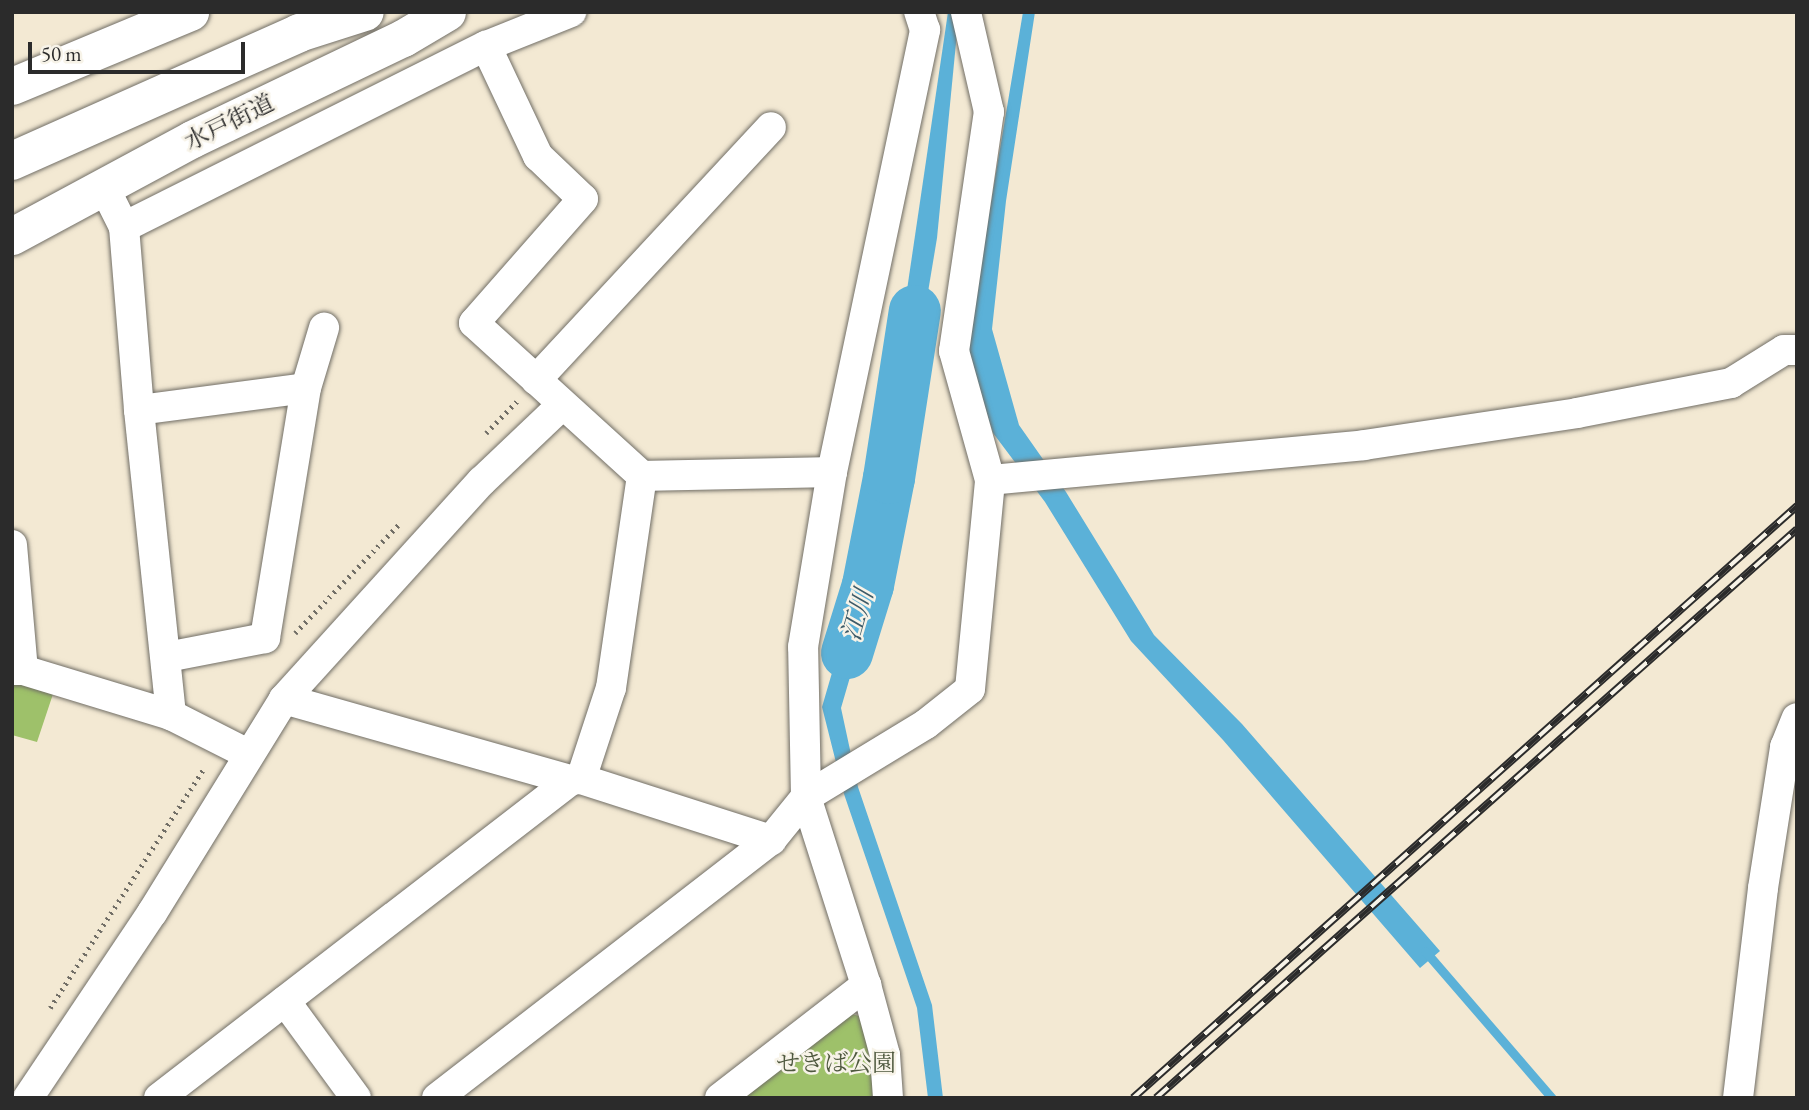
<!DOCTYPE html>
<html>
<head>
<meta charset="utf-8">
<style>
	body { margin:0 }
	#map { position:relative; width:1809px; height:1110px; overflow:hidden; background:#f3e9d3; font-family:"EB Garamond","Noto Serif JP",serif }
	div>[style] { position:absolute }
	.green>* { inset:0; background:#9ec16a }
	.water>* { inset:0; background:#5bb1d8 }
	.stream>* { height:9px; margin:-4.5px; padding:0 4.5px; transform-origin:4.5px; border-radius:4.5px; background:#5bb1d8 }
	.river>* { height:52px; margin:-26px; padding:0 26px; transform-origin:26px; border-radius:26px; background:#5bb1d8 }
	.path>* { height:4.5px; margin-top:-2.25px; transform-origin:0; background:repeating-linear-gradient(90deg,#716e66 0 2px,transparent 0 7px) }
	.roads { filter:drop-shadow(0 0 2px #716e66) drop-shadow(0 0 2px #716e66) }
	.minor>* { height:30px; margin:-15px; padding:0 15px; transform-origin:15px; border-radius:15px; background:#fff }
	.major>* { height:37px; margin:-18.5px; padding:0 18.5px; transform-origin:18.5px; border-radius:18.5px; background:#fff }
	.highway>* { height:38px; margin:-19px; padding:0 19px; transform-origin:19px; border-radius:19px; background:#fff }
	.rail>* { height:8px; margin-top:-4px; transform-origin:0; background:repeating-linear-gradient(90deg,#f7f3e8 0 16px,#2b2b2b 0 32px); box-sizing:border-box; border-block:2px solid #2b2b2b }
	span { translate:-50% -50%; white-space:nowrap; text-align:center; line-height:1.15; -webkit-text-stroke:5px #f7f3e8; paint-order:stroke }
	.street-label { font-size:24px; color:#2b2b2b }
	.park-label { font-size:24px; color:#4e583e }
	.water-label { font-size:26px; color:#3c5a68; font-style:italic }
	.frame { position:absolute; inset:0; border:14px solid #2b2b2b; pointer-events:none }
	.scale { position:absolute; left:28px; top:42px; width:217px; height:32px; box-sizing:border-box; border:4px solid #2b2b2b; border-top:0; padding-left:9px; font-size:21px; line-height:24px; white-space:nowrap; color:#2b2b2b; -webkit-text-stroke:5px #f7f3e8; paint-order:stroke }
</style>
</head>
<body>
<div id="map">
	<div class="green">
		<div style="clip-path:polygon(12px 680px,54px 691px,37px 742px,12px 735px)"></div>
		<div style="clip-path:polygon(847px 1013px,864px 1017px,874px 1098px,735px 1098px)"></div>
	</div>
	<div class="water">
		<div style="clip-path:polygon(948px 12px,959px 12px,937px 238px,913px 382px,894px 378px)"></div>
		<div style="clip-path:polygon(1023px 12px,1035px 12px,1006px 201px,992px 329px,1019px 425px,1066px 492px,1154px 635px,1242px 724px,1440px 951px,1420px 968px,1223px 740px,1131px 641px,1045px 502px,993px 433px,966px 351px)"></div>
		<div style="clip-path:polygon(859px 580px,876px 588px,841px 708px,858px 787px,932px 1005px,943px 1098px,928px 1098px,917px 1008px,844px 794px,822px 707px)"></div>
	</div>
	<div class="stream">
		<div style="left:1425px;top:951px;width:194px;rotate:49.2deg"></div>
	</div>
	<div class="river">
		<div style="left:847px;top:653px;width:71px;rotate:-72.8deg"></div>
		<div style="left:868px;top:585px;width:109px;rotate:-78.9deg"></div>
		<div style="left:889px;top:478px;width:169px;rotate:-81.2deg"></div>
	</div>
	<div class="path">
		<div style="left:486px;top:433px;width:47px;rotate:-45.9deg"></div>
		<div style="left:295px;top:633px;width:152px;rotate:-46.3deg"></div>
		<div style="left:50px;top:1008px;width:285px;rotate:-57.3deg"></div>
	</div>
	<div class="roads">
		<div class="minor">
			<div style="left:486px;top:46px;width:122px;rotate:64.7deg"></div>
			<div style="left:538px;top:156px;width:62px;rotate:43.7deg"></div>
			<div style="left:583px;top:199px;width:165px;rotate:131.3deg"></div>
			<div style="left:474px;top:323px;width:227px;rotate:42.3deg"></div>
			<div style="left:642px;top:476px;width:190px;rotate:-1.2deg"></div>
			<div style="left:103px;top:185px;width:47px;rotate:63.4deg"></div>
			<div style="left:124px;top:227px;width:184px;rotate:85.3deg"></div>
			<div style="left:139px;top:410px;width:307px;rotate:84deg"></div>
			<div style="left:124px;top:227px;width:405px;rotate:-26.6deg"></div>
			<div style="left:486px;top:46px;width:92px;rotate:-21.8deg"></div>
			<div style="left:536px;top:380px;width:345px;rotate:-47.1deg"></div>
			<div style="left:139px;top:410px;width:168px;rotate:-7.5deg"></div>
			<div style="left:306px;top:388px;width:63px;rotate:-73.3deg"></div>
			<div style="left:990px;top:480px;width:376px;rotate:-5.3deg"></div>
			<div style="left:1364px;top:445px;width:215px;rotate:-8.5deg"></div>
			<div style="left:1577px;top:413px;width:157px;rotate:-11deg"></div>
			<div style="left:1731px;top:383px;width:62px;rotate:-31.9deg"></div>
			<div style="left:1784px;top:350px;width:13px"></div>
			<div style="left:12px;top:545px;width:125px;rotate:85deg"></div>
			<div style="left:167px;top:657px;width:100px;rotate:-11deg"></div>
			<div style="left:265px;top:638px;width:253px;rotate:-80.7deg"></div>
			<div style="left:12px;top:670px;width:11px"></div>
			<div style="left:23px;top:670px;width:155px;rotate:16.9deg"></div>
			<div style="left:171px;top:715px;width:86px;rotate:26.9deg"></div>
			<div style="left:284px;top:699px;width:298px;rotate:15.8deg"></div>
			<div style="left:571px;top:780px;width:10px;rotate:-6deg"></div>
			<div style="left:581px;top:779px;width:200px;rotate:17.8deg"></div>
			<div style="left:581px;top:779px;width:96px;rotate:-71.8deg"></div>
			<div style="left:611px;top:688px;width:214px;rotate:-81.7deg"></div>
			<div style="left:285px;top:1001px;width:120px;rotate:53.8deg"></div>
			<div style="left:28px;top:1098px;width:223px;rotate:-56.2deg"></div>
			<div style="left:152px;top:913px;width:251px;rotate:-58.3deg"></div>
			<div style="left:284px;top:699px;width:294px;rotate:-47.8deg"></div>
			<div style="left:482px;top:481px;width:110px;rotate:-43.5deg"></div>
			<div style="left:159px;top:1098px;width:520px;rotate:-37.66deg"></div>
			<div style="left:437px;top:1098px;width:422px;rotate:-37.7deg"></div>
			<div style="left:771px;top:840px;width:55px;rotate:-50.9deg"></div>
			<div style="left:806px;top:797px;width:140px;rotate:-31.3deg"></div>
			<div style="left:926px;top:724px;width:56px;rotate:-38.5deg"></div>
			<div style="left:970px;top:689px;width:210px;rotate:-84.5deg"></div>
			<div style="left:990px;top:480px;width:134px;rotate:-105.6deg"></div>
			<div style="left:954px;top:351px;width:242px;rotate:-81.7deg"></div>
			<div style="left:989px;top:112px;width:103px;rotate:-103deg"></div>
			<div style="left:720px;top:1098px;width:185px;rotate:-37.7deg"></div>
			<div style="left:888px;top:1098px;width:43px;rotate:-94deg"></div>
			<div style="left:885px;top:1055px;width:73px;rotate:-105.2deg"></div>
			<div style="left:866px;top:985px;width:197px;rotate:-107.7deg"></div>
			<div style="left:806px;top:797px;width:150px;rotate:-91.1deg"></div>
			<div style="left:803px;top:647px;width:177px;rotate:-80.6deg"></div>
			<div style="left:832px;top:472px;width:452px;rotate:-78.1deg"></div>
			<div style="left:925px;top:30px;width:19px;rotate:-108deg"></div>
			<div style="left:1738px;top:1098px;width:211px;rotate:-83.2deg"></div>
			<div style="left:1763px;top:888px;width:143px;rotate:-81.1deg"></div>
			<div style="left:1785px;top:747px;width:31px;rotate:-68deg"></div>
		</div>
		<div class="major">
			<div style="left:12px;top:86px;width:193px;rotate:-22.6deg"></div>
			<div style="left:12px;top:236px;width:204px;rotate:-28.3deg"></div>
			<div style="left:192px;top:139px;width:234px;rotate:-25.6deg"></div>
			<div style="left:403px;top:38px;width:51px;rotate:-30.6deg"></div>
		</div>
		<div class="highway">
			<div style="left:12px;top:161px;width:314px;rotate:-24deg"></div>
			<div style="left:299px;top:33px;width:69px;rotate:-17.7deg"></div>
		</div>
	</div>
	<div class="rail">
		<div style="left:1133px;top:1098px;width:890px;rotate:-41.72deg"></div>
		<div style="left:1156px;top:1098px;width:857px;rotate:-41.59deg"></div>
	</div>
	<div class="street-label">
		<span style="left:229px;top:122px;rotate:-26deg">水戸街道</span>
	</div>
	<div class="park-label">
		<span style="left:836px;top:1063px">せきば公園</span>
	</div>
	<div class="water-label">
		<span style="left:858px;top:615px;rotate:-74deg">江川</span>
	</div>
	<div class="frame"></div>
	<div class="scale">50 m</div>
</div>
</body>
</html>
